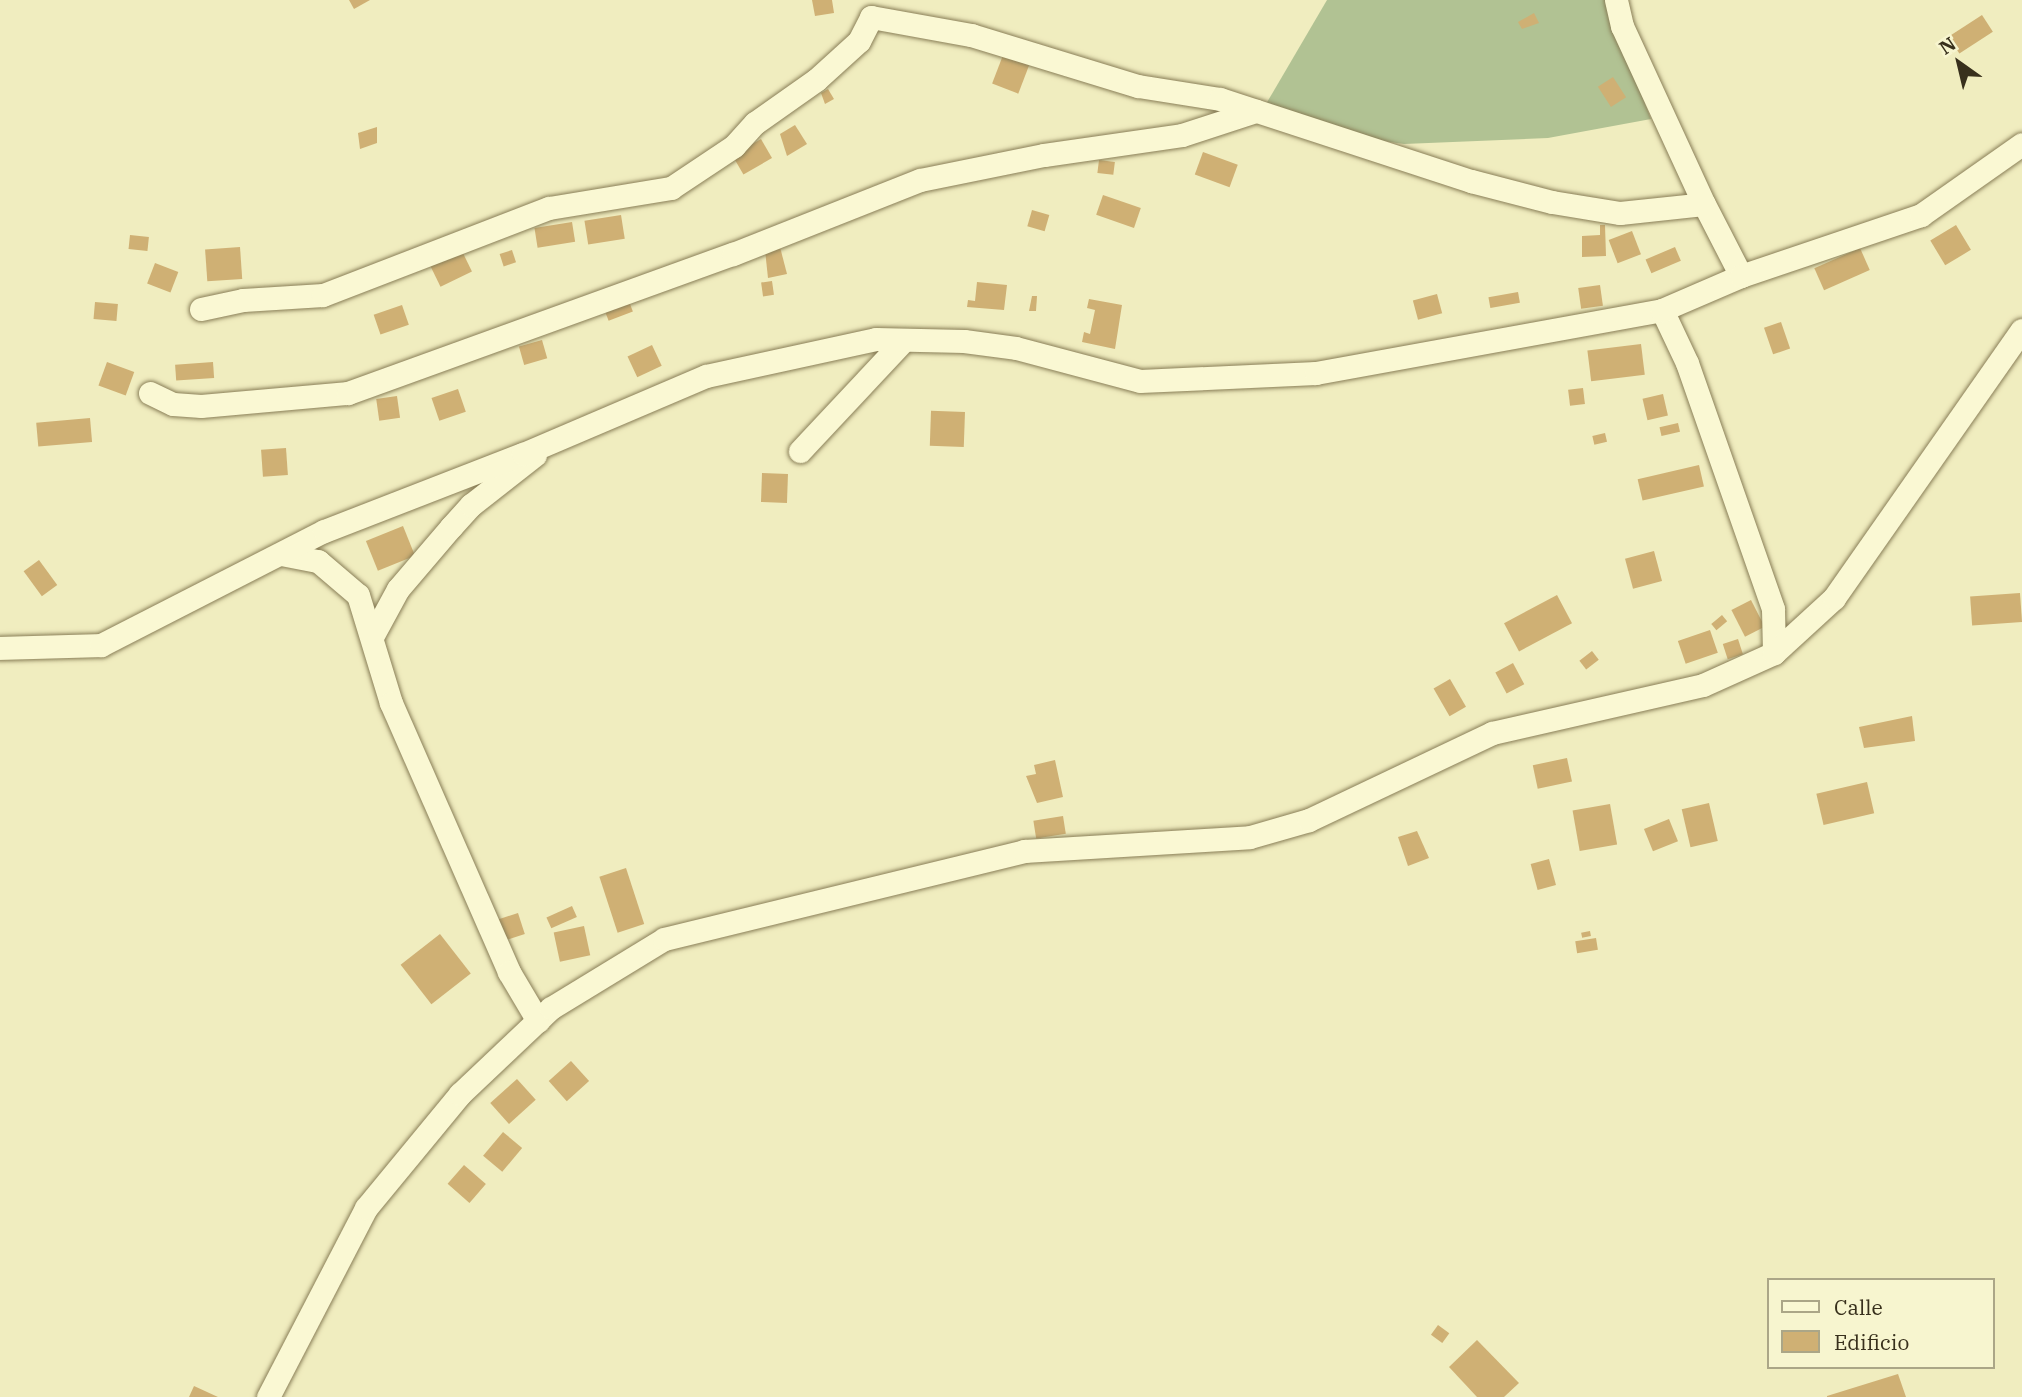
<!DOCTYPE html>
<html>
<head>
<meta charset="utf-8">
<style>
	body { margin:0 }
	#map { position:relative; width:2022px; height:1397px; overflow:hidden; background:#f0edbf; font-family:"IBM Plex Serif",serif }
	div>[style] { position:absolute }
	.cemetery>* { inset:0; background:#b1c293 }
	.building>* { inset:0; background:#cfb074; transform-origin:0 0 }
	.roads { filter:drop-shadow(0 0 2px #897e57) drop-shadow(0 0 2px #897e57) }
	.minor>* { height:23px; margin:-11.5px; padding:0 11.5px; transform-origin:11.5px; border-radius:11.5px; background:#faf8d3 }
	span { translate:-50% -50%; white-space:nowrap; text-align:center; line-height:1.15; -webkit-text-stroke:5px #f7f5cf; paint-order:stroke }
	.legend { position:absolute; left:1767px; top:1278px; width:228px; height:91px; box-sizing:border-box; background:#f7f5cf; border:2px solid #aba687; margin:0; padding:9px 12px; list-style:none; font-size:21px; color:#38301c }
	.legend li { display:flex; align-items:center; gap:14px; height:35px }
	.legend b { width:35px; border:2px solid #aba687 }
	.north { position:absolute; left:1924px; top:28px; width:70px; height:70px; -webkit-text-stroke:5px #f7f5cf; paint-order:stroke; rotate:326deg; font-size:19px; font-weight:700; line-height:28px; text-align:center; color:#38301c }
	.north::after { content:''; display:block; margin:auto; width:24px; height:32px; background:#38301c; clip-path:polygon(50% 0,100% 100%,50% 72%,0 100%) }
</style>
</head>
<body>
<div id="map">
	<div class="cemetery">
		<div style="clip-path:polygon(1327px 0,1605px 0,1651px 119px,1548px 138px,1404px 144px,1369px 139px,1266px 104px)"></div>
	</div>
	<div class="building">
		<div style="clip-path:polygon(349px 0,370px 0,354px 9px)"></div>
		<div style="clip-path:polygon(812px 0,832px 0,834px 13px,815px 16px)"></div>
		<div style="clip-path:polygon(1534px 13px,1539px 23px,1522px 29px,1518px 22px)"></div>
		<div style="left:1982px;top:15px;width:20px;height:40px;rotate:57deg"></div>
		<div style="left:1005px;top:50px;width:28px;height:36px;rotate:21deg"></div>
		<div style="left:1613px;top:77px;width:24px;height:18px;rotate:57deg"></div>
		<div style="clip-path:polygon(828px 89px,834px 99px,825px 104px,821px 93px)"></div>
		<div style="clip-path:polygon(795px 125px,807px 144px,787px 156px,780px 134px)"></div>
		<div style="clip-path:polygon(377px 127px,377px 143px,360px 149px,358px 133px)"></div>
		<div style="left:761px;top:139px;width:22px;height:33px;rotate:60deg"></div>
		<div style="left:1203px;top:152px;width:37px;height:24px;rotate:20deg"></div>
		<div style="left:1099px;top:160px;width:16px;height:13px;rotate:7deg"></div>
		<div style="left:1103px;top:195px;width:40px;height:21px;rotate:19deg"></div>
		<div style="left:1032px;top:210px;width:18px;height:17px;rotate:16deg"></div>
		<div style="left:621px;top:215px;width:24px;height:37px;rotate:81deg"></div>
		<div style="left:572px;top:222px;width:20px;height:38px;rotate:81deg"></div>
		<div style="clip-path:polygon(1600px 225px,1605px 225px,1606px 256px,1582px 257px,1582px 236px,1600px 235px)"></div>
		<div style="left:1956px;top:225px;width:29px;height:30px;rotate:59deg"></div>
		<div style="left:1632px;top:231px;width:25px;height:25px;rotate:69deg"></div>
		<div style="left:130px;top:235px;width:19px;height:14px;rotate:6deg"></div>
		<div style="left:240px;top:247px;width:32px;height:35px;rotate:86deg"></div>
		<div style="clip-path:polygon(780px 247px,787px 274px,768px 278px,765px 250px)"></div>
		<div style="left:1675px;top:247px;width:15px;height:32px;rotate:67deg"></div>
		<div style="left:1860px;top:248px;width:24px;height:50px;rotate:66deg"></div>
		<div style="left:461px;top:249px;width:25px;height:35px;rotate:64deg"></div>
		<div style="left:512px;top:250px;width:13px;height:13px;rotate:72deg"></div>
		<div style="left:155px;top:263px;width:25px;height:22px;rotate:21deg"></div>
		<div style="left:772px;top:281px;width:14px;height:11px;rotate:82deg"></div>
		<div style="clip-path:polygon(977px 282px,1007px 285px,1004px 310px,967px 307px,968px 300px,975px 301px)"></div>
		<div style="left:1600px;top:285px;width:21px;height:22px;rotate:82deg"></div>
		<div style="left:625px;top:291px;width:22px;height:26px;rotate:69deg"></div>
		<div style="left:1518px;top:292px;width:11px;height:30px;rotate:80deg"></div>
		<div style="left:1437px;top:294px;width:20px;height:25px;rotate:75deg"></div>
		<div style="clip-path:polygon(1032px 296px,1037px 296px,1036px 311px,1029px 311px)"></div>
		<div style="clip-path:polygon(1089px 299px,1122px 305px,1115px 349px,1082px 342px,1084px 332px,1090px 334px,1095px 310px,1087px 308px)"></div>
		<div style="left:95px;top:302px;width:23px;height:17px;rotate:5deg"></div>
		<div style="left:402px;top:305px;width:21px;height:30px;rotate:71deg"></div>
		<div style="left:1781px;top:322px;width:28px;height:18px;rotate:71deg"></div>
		<div style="left:542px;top:340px;width:19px;height:24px;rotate:74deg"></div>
		<div style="left:1641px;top:344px;width:31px;height:54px;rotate:83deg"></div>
		<div style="left:652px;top:345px;width:23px;height:27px;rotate:65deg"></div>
		<div style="left:107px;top:362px;width:29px;height:25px;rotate:20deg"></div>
		<div style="left:213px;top:362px;width:16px;height:38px;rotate:86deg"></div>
		<div style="left:1583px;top:388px;width:16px;height:15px;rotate:83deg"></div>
		<div style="left:458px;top:389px;width:24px;height:28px;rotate:71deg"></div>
		<div style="left:1663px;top:394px;width:22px;height:21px;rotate:77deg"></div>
		<div style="left:397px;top:396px;width:22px;height:21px;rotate:82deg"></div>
		<div style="left:965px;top:412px;width:35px;height:34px;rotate:92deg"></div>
		<div style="left:90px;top:418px;width:24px;height:54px;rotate:85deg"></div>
		<div style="left:1678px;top:423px;width:9px;height:19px;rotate:77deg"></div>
		<div style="left:1605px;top:433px;width:9px;height:13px;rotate:77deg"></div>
		<div style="left:286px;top:448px;width:27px;height:25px;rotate:86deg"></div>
		<div style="left:1699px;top:465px;width:22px;height:63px;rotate:77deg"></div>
		<div style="left:762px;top:473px;width:26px;height:29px;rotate:2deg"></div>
		<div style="left:403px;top:526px;width:32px;height:40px;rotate:68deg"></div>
		<div style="left:1654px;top:551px;width:31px;height:30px;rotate:75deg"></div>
		<div style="left:39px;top:560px;width:31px;height:19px;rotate:54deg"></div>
		<div style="left:2020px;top:593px;width:29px;height:50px;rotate:86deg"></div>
		<div style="left:1557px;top:595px;width:32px;height:60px;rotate:62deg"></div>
		<div style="left:1751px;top:600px;width:30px;height:22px;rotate:63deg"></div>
		<div style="left:1722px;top:615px;width:8px;height:14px;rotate:50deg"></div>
		<div style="left:1710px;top:630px;width:24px;height:34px;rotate:71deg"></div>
		<div style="left:1738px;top:639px;width:16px;height:16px;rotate:72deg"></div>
		<div style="left:1592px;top:651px;width:11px;height:16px;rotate:52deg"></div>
		<div style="left:1513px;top:663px;width:24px;height:20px;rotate:62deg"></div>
		<div style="left:1450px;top:679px;width:32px;height:19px;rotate:60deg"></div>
		<div style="clip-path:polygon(1912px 716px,1915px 741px,1864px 748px,1859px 727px)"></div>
		<div style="left:1567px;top:758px;width:24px;height:35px;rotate:78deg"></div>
		<div style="clip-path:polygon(1055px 760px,1063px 797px,1037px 803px,1026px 776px,1036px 774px,1034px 765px)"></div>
		<div style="left:1867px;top:782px;width:32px;height:52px;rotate:77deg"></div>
		<div style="left:1709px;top:803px;width:39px;height:28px;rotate:77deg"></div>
		<div style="left:1610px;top:804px;width:41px;height:38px;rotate:80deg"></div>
		<div style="left:1063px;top:816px;width:18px;height:30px;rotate:81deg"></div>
		<div style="left:1669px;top:819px;width:24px;height:27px;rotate:68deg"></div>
		<div style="clip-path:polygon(1417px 831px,1429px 858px,1408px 866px,1398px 837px)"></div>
		<div style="left:1549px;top:859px;width:27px;height:19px;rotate:75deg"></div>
		<div style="left:626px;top:868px;width:59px;height:28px;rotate:72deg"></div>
		<div style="left:572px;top:906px;width:12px;height:28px;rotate:66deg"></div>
		<div style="left:518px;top:913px;width:22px;height:25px;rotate:72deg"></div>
		<div style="left:584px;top:926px;width:30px;height:31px;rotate:78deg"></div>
		<div style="left:1590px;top:931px;width:5px;height:9px;rotate:79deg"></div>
		<div style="left:440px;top:934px;width:50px;height:50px;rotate:52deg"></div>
		<div style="left:1596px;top:938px;width:12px;height:21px;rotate:81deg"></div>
		<div style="left:571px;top:1061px;width:27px;height:30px;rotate:48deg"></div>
		<div style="left:517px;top:1079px;width:28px;height:36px;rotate:48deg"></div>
		<div style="left:503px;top:1132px;width:25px;height:31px;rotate:40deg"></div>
		<div style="left:464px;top:1165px;width:29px;height:25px;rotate:41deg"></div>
		<div style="left:1438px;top:1325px;width:14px;height:12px;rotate:36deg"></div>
		<div style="clip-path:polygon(1477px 1340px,1519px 1383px,1504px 1397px,1477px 1397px,1449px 1367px)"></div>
		<div style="clip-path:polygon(1898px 1374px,1906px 1397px,1827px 1397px,1827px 1396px)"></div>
		<div style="clip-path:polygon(194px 1386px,218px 1397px,189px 1397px)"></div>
	</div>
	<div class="roads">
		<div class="minor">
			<div style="left:1616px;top:0;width:27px;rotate:77deg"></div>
			<div style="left:1622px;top:26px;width:196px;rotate:65.3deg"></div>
			<div style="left:201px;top:309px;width:43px;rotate:-12.1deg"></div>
			<div style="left:243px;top:300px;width:80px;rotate:-3.6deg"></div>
			<div style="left:323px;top:295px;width:242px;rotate:-21.1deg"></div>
			<div style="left:549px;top:208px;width:124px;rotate:-9.3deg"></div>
			<div style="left:671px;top:188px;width:76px;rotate:-33.7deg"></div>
			<div style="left:734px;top:146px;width:31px;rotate:-48deg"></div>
			<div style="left:755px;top:123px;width:75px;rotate:-35.2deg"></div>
			<div style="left:816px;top:80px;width:58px;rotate:-42.2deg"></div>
			<div style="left:859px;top:41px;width:27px;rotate:-63deg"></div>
			<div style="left:871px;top:17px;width:102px;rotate:10.2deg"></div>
			<div style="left:971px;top:35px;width:175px;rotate:17deg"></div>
			<div style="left:1138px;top:86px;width:83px;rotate:9deg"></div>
			<div style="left:1220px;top:99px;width:264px;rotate:18.1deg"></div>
			<div style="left:1471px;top:181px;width:84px;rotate:14.5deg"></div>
			<div style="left:1552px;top:202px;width:69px;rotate:9.2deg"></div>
			<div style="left:1620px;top:213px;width:84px;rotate:-6.1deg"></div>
			<div style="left:1704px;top:204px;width:81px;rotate:62.8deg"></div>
			<div style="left:1662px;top:310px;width:59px;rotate:64.7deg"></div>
			<div style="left:1687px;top:363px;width:261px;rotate:70.7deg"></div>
			<div style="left:1773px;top:609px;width:44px;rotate:88.7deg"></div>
			<div style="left:150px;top:393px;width:25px;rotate:26deg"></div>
			<div style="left:173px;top:404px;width:28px;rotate:4deg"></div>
			<div style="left:201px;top:406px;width:148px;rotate:-5.1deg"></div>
			<div style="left:348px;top:393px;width:409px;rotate:-19.9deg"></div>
			<div style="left:733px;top:254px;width:201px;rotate:-21.6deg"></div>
			<div style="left:920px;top:180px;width:126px;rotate:-11.4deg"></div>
			<div style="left:1044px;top:155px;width:139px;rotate:-8.2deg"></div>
			<div style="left:1182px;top:135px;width:78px;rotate:-18deg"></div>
			<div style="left:800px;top:451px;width:149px;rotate:-46.9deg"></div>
			<div style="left:281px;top:554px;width:38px;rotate:11deg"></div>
			<div style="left:318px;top:561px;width:52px;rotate:40.4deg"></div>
			<div style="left:358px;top:595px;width:113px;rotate:73deg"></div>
			<div style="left:391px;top:703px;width:294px;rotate:66.3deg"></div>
			<div style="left:509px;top:972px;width:57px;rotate:59.4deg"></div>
			<div style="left:373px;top:635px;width:52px;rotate:-61.5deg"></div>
			<div style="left:398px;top:589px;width:82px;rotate:-49.5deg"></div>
			<div style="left:451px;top:527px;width:30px;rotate:-48deg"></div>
			<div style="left:471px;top:505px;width:81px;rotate:-38deg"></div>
			<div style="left:0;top:648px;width:101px;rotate:-1.7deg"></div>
			<div style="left:101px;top:645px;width:250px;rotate:-27.1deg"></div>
			<div style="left:324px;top:531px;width:213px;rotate:-21.2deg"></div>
			<div style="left:523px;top:454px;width:199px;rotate:-23.1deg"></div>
			<div style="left:706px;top:376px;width:174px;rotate:-12.3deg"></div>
			<div style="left:876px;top:339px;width:88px;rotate:1.3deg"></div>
			<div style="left:964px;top:341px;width:52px;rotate:7.7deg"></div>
			<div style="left:1016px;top:348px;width:128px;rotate:14.9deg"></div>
			<div style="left:1140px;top:381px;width:176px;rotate:-2.6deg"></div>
			<div style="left:1316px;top:373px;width:352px;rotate:-10.3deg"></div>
			<div style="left:1662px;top:310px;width:86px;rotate:-23.3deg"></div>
			<div style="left:1741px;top:276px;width:190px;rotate:-18.7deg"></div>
			<div style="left:1921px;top:215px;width:123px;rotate:-35.1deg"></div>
			<div style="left:268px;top:1397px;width:213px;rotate:-62.6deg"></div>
			<div style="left:366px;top:1208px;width:148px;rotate:-50.5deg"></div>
			<div style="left:460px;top:1094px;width:125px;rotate:-43.4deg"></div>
			<div style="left:551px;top:1008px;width:132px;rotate:-31.4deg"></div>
			<div style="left:664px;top:939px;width:371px;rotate:-13.7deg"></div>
			<div style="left:1024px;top:851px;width:226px;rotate:-3.5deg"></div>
			<div style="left:1250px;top:837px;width:61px;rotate:-16.1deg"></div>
			<div style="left:1309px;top:820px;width:203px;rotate:-25.4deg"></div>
			<div style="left:1492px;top:733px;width:216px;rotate:-12.8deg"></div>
			<div style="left:1703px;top:685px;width:78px;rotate:-24.3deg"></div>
			<div style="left:1774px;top:653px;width:81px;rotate:-42.5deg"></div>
			<div style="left:1834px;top:598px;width:327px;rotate:-55deg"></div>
		</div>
	</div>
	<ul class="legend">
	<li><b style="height:9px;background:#faf8d3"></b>Calle</li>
	<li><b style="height:19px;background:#cfb074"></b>Edificio</li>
	</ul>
	<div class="north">N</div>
</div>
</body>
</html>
